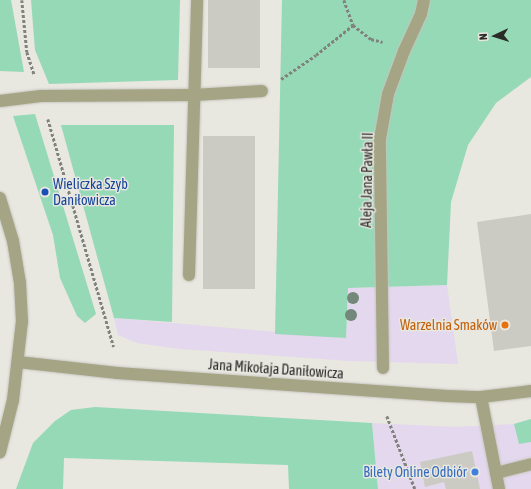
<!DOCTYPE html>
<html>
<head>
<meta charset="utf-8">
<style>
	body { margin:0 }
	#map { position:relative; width:531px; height:489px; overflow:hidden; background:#e8e7e0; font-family:"Asap Condensed",sans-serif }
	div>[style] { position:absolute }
	.commercial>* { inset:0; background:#e3d8ed }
	.green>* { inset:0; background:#95d9b7 }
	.building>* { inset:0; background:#cbcac3; transform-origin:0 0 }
	.path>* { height:2.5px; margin-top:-1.25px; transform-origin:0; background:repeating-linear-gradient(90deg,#82827d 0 3px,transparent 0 5px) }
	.roads { filter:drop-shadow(0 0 1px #c6c5bf) drop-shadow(0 0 1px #c6c5bf) }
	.minor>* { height:12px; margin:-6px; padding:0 6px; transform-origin:6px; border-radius:6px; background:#a5a484 }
	.trees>* { width:12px; height:12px; margin:-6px; border-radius:50%; background:#74877b }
	.dots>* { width:11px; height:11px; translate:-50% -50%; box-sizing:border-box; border:2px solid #e8e7e0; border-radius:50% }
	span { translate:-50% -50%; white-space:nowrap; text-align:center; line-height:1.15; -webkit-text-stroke:3px #e8e7e0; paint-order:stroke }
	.street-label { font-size:14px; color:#2b2b28 }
	.transit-label { font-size:14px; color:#164399 }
	.left { translate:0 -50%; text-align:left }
	.food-label { font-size:14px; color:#c56008 }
	.right { translate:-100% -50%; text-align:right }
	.shop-label { font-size:14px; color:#366cbe }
	.north { position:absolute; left:475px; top:16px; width:40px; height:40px; -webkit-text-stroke:3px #e8e7e0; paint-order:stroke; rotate:266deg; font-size:11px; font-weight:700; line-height:16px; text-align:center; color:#2b2b28 }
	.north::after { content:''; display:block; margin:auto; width:14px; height:18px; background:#2b2b28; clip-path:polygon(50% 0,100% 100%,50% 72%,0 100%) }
</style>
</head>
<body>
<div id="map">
	<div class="commercial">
		<div style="clip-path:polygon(447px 285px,458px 364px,350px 361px,180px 349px,137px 343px,118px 335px,114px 318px,346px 338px,348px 288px)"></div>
		<div style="clip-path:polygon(531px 419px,531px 489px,378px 489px,372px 423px,455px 427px,514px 424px)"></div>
	</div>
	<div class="green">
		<div style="clip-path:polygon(0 0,11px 0,24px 72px,0 71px)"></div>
		<div style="clip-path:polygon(31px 0,180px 0,178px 80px,49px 84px,35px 50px)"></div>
		<div style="clip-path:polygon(282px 0,531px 0,531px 77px,496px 103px,468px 145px,451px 202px,447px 285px,348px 288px,346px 338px,275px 334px)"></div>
		<div style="clip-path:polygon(35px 114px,96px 314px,85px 323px,77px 316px,60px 278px,53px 235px,13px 116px)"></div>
		<div style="clip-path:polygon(61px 125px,174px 125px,172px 322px,114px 318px)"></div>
		<div style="clip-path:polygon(95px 407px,372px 423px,378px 489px,289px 489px,288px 465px,64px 458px,63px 489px,16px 489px,33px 443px,55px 421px,71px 410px)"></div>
		<div style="clip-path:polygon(531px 419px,531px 442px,519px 444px,514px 424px)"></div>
	</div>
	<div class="building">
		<div style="left:208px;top:0;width:52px;height:68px"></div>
		<div style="left:203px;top:136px;width:52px;height:153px"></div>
		<div style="clip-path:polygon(531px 214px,531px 346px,494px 351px,477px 222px)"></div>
		<div style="clip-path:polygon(472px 451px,480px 489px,446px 489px,444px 482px,425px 487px,420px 462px)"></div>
	</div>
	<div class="path">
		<div style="left:22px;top:0;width:52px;rotate:84.5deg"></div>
		<div style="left:27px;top:52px;width:23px;rotate:72deg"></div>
		<div style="left:344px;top:0;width:27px;rotate:70deg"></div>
		<div style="left:353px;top:25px;width:23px;rotate:38deg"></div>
		<div style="left:371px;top:39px;width:12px;rotate:14deg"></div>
		<div style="left:281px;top:79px;width:42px;rotate:-34.4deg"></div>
		<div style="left:316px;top:55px;width:48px;rotate:-39deg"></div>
		<div style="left:48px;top:119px;width:237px;rotate:73.9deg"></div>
		<div style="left:387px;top:416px;width:78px;rotate:69deg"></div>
	</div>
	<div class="roads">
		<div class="minor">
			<div style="left:0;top:101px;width:41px;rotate:-7deg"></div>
			<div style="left:41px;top:96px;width:153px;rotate:-0.4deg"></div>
			<div style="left:194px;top:95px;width:68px;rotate:-3.4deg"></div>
			<div style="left:0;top:198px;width:45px;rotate:73.2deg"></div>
			<div style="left:13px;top:241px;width:43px;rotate:80.5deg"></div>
			<div style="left:20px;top:283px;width:38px;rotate:87deg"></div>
			<div style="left:22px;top:321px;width:80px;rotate:96.5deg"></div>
			<div style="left:13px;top:400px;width:54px;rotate:104deg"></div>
			<div style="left:189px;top:275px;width:275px;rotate:-88.3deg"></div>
			<div style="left:18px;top:362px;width:100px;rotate:6.3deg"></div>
			<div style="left:117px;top:373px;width:331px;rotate:4deg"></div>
			<div style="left:447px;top:396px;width:34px;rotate:2deg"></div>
			<div style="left:481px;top:397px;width:50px;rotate:-6.8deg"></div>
			<div style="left:383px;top:368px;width:229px;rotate:-90.8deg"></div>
			<div style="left:380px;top:139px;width:46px;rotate:-79.9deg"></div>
			<div style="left:388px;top:94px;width:46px;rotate:-69.6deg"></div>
			<div style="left:404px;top:51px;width:41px;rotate:-65.3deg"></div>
			<div style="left:421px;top:14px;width:14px;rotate:-78deg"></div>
			<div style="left:481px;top:397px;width:94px;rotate:78.9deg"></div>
			<div style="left:496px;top:473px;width:36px;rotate:-14deg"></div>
		</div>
	</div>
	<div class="trees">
		<div style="left:353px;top:298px"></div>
		<div style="left:351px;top:315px"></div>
	</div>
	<div class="dots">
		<div style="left:45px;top:192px;background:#1a4fb4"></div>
		<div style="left:505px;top:325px;background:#e8710a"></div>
		<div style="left:475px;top:472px;background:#3f7fe0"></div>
	</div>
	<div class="street-label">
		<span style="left:367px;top:180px;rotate:-89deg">Aleja Jana Pawła II</span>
		<span style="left:276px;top:369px;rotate:4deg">Jana Mikołaja Daniłowicza</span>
	</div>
	<div class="transit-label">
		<span class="left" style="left:53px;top:192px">Wieliczka Szyb<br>Daniłowicza</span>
	</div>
	<div class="food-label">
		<span class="right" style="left:497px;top:325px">Warzelnia Smaków</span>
	</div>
	<div class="shop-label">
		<span class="right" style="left:467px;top:472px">Bilety Online Odbiór</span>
	</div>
	<div class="north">N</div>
</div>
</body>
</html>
